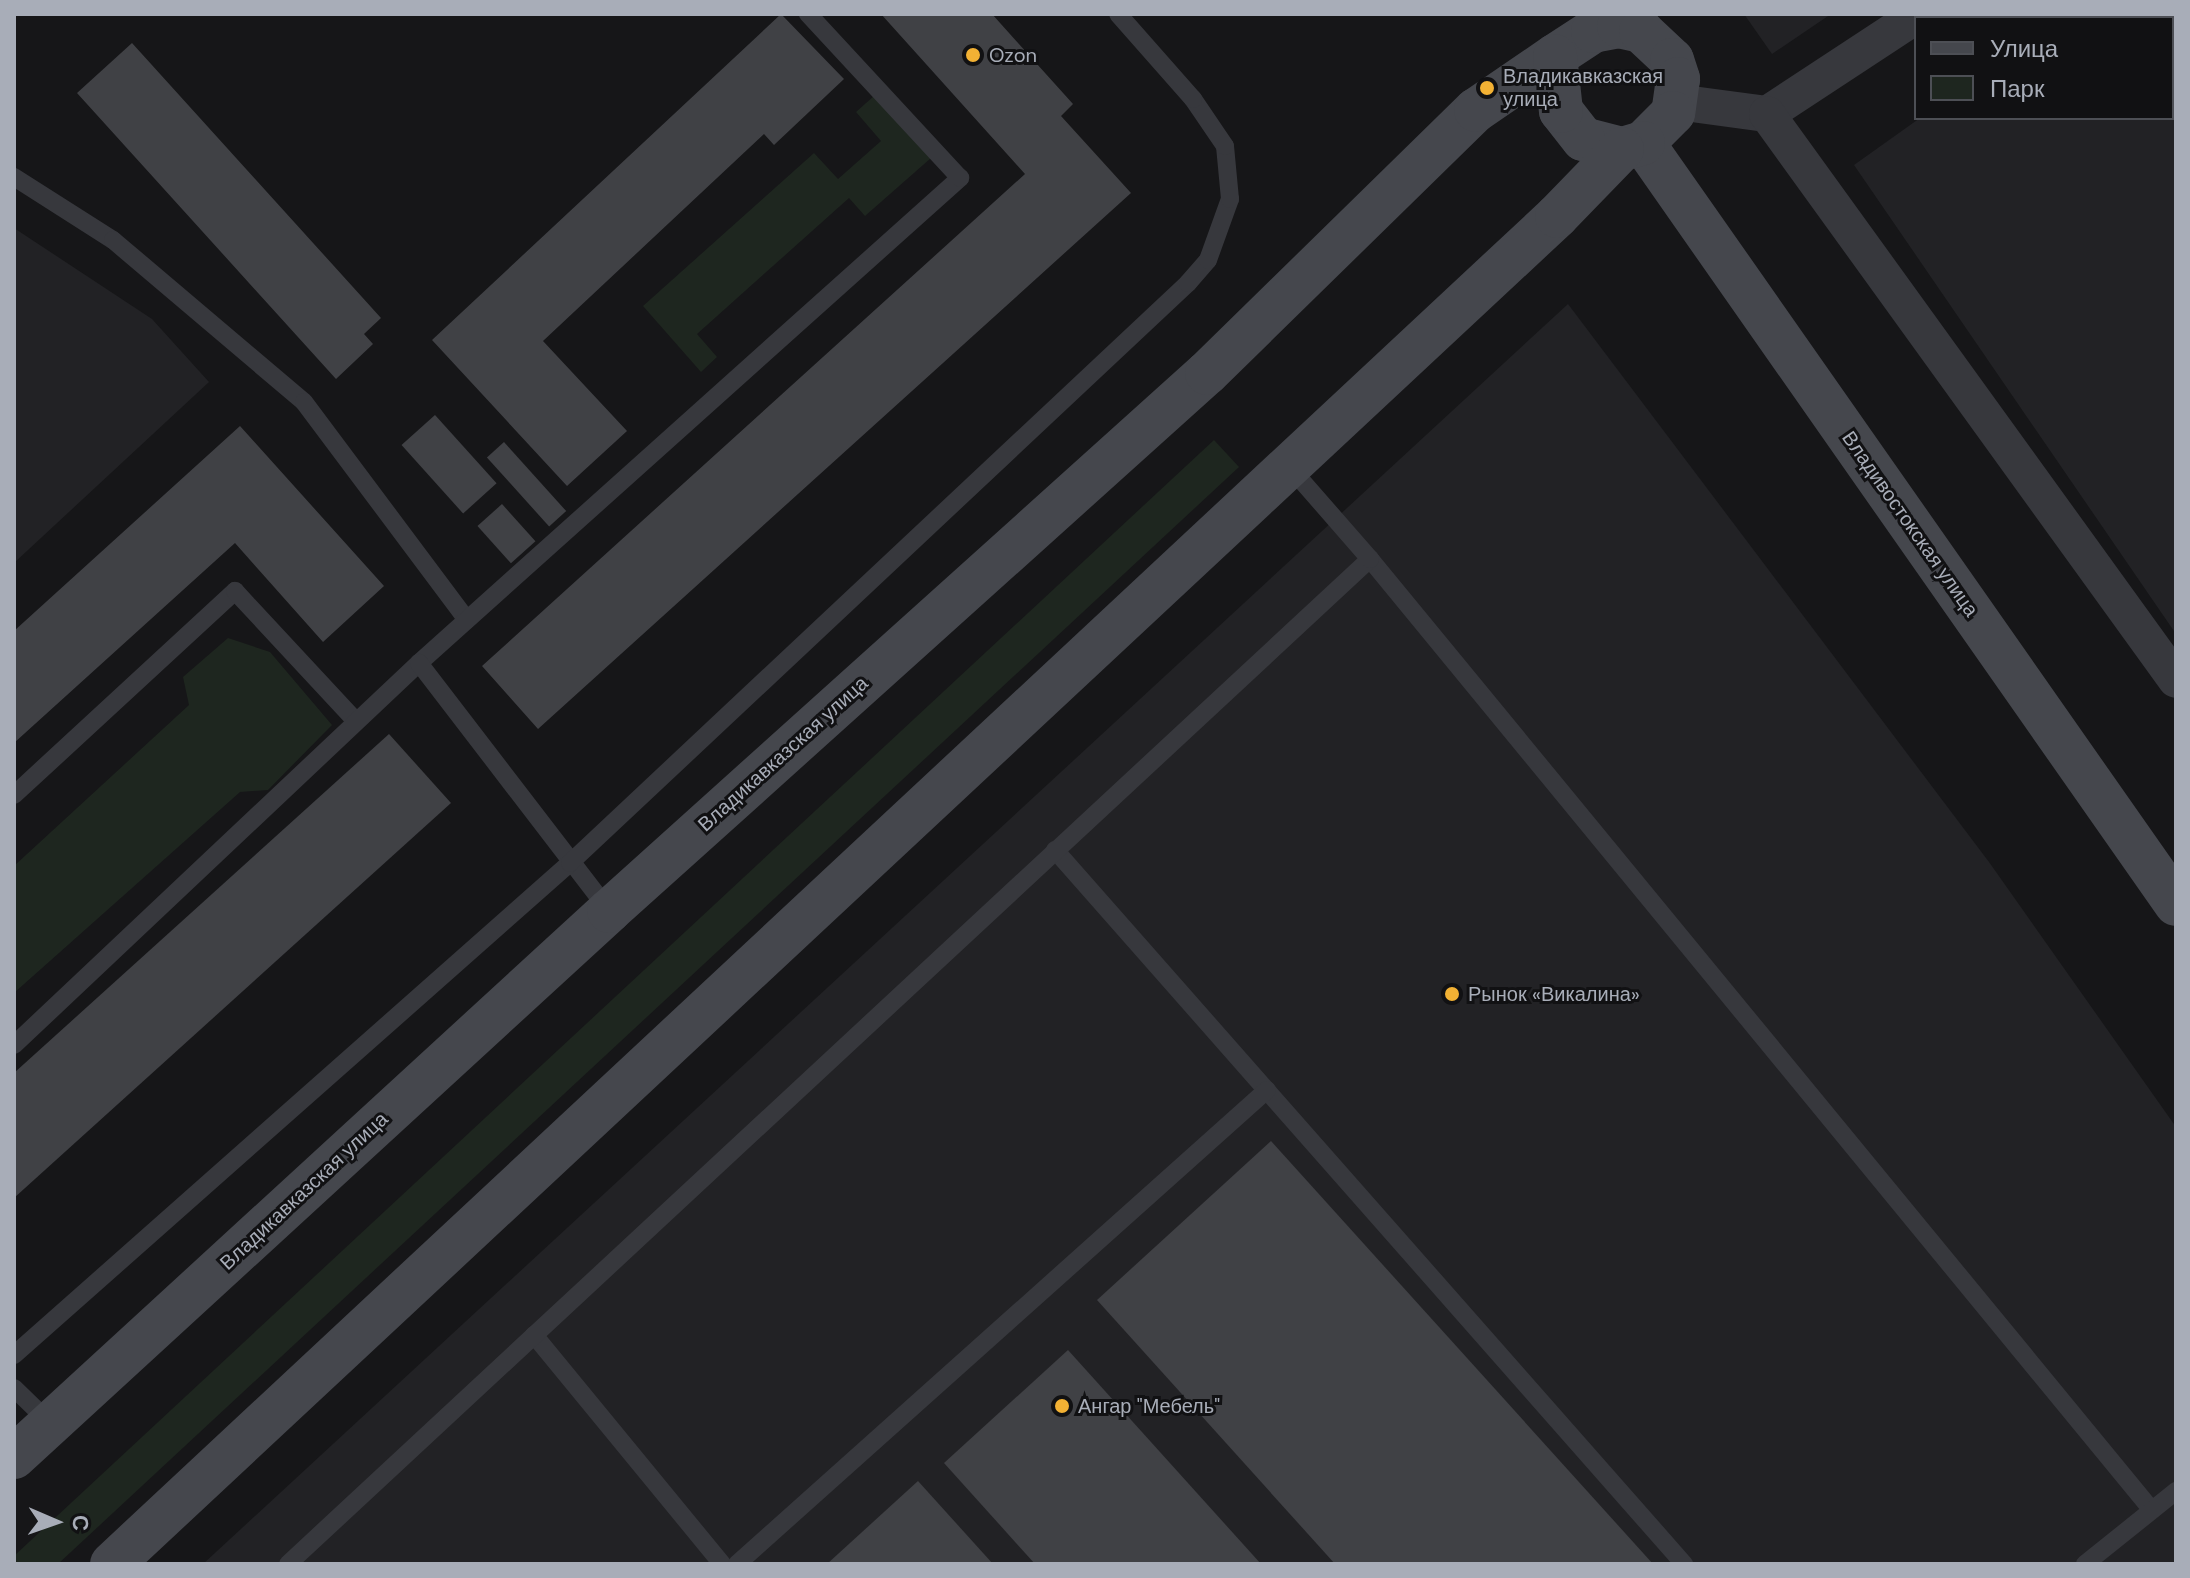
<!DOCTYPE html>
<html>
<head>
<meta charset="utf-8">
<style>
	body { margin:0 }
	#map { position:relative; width:2190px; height:1578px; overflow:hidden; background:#161618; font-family:"DM Sans",sans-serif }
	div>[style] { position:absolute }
	.built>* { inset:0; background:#222225 }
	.green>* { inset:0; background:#1e261f }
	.building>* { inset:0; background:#404145; transform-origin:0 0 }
	.service>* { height:18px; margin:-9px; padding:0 9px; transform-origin:9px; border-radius:9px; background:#37383d }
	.minor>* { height:36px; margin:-18px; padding:0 18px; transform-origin:18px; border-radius:18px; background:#37383d }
	.secondary>* { height:44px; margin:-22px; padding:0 22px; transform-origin:22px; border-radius:22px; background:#45474d }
	.dots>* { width:22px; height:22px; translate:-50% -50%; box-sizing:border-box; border:4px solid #111113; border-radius:50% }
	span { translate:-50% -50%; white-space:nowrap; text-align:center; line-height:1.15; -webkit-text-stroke:6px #111113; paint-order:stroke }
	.poi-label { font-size:20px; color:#a8adb8 }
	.left { translate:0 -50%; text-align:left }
	.street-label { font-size:20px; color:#a8adb8 }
	.frame { position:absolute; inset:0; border:16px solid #a8adb8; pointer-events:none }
	.legend { position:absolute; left:1914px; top:16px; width:260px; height:104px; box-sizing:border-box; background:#111113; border:2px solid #4d4f55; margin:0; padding:10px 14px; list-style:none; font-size:24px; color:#a8adb8 }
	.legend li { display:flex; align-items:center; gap:16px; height:40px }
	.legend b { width:40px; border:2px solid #4d4f55 }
	.north { position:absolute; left:16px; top:1482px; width:80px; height:80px; -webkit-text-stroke:6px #111113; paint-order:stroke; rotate:92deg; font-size:22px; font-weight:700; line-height:32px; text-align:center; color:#a8adb8 }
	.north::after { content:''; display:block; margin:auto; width:28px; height:36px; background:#a8adb8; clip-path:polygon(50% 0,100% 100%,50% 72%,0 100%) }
</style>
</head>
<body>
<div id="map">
	<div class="built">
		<div style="clip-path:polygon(1744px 14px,1831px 14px,1772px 54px)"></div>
		<div style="clip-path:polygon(2065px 14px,2176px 14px,2176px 634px,1854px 165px,1920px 118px,2172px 118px,2172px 18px,2059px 18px)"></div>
		<div style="clip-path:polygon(14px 228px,152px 319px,209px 382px,14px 563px)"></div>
		<div style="clip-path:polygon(1568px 304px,1989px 862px,2176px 1127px,2176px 1564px,203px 1564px)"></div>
	</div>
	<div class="green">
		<div style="clip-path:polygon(875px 95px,931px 158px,865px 216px,849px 198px,697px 334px,717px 357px,701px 372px,643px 306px,814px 153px,838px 179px,881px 141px,856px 112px)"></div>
		<div style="clip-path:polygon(1214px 440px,1239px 467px,58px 1564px,14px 1564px,14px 1556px)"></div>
		<div style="clip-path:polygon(228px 638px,270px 652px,332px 725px,268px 790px,240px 792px,14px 993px,14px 866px,189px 705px,183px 677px)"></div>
	</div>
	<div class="building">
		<div style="clip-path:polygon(781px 14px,844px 79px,774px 145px,764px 134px,543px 341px,627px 431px,567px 486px,432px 340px)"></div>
		<div style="clip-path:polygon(881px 14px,992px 14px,1073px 104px,1061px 116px,1131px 193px,538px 729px,482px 666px,1025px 174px)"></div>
		<div style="clip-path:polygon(132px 43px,381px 318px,364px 334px,373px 344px,336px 379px,77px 93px)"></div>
		<div style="left:435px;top:415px;width:92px;height:45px;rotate:48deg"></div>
		<div style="clip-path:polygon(240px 426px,384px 586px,323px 642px,235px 543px,14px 743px,14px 631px)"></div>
		<div style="left:504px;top:442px;width:93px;height:23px;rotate:48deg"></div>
		<div style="left:502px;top:504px;width:50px;height:33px;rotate:48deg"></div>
		<div style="clip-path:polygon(389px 734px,451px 803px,14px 1198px,14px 1073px)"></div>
		<div style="clip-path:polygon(1271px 1141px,1653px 1564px,1335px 1564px,1097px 1300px)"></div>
		<div style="clip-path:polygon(1068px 1350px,1261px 1564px,1035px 1564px,944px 1463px)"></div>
		<div style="clip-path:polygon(918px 1481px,993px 1564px,827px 1564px)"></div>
	</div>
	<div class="service">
		<div style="left:14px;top:177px;width:117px;rotate:32.5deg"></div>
		<div style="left:113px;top:240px;width:250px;rotate:40.3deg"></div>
		<div style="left:304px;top:402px;width:272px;rotate:53.2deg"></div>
		<div style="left:1370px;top:559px;width:1228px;rotate:50.58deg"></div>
		<div style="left:419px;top:663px;width:727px;rotate:-41.88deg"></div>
		<div style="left:960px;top:178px;width:224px;rotate:-132.8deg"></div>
		<div style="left:14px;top:795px;width:301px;rotate:-42.7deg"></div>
		<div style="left:235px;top:591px;width:178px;rotate:47.1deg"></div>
		<div style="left:1055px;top:850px;width:952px;rotate:48.62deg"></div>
		<div style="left:14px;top:1045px;width:557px;rotate:-43.33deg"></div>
		<div style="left:419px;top:663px;width:312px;rotate:52.5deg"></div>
		<div style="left:534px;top:1335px;width:296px;rotate:50.6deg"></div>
		<div style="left:14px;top:1355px;width:742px;rotate:-41.51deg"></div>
		<div style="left:570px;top:863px;width:848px;rotate:-43.18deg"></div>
		<div style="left:1188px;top:283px;width:30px;rotate:-49deg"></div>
		<div style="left:1208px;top:260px;width:65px;rotate:-70.2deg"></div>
		<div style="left:1230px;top:199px;width:53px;rotate:-95.4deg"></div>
		<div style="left:1225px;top:146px;width:57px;rotate:-124.2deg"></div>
		<div style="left:1193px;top:99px;width:113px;rotate:-131.4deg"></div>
		<div style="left:14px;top:1388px;width:52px;rotate:44.2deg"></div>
		<div style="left:288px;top:1564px;width:1477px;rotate:-42.89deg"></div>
		<div style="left:1370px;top:559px;width:123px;rotate:-131.1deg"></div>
		<div style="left:737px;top:1564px;width:711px;rotate:-41.81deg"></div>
		<div style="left:2085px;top:1564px;width:117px;rotate:-38.7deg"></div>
	</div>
	<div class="minor">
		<div style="left:1677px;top:102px;width:91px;rotate:7.6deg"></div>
		<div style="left:1767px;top:114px;width:182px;rotate:-33.3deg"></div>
		<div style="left:1767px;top:114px;width:698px;rotate:54.15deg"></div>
	</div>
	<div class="secondary">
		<div style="left:1643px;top:143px;width:929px;rotate:54.99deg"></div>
		<div style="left:14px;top:1457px;width:808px;rotate:-42.54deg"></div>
		<div style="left:609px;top:911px;width:804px;rotate:-41.98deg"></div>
		<div style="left:1207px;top:373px;width:376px;rotate:-44.4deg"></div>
		<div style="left:1476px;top:110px;width:96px;rotate:-34.4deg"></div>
		<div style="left:1555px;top:56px;width:45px;rotate:-33.3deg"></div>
		<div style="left:1593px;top:31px;width:26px;rotate:-11deg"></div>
		<div style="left:1619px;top:26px;width:23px;rotate:13deg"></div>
		<div style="left:1641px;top:31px;width:42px;rotate:43.1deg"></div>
		<div style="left:1672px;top:60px;width:20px;rotate:72deg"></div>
		<div style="left:1678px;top:79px;width:34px;rotate:98deg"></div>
		<div style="left:1673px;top:113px;width:42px;rotate:135deg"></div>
		<div style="left:1643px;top:143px;width:22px;rotate:164deg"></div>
		<div style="left:1622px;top:149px;width:40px;rotate:-165.6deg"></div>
		<div style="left:1583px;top:139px;width:36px;rotate:-128deg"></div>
		<div style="left:1561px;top:111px;width:55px;rotate:-96.2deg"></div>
		<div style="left:112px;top:1564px;width:1976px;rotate:-43.01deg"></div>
		<div style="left:1557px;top:216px;width:93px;rotate:-45.9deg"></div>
	</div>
	<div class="dots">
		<div style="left:973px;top:55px;background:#f2b134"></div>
		<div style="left:1487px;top:88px;background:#f2b134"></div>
		<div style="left:1452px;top:994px;background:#f2b134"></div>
		<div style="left:1062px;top:1406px;background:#f2b134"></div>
	</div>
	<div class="poi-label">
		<span class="left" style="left:989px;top:55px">Ozon</span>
		<span class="left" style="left:1503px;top:88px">Владикавказская<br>улица</span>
		<span class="left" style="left:1468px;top:994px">Рынок «Викалина»</span>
		<span class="left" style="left:1078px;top:1406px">Ангар "Мебель"</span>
	</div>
	<div class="street-label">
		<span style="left:1910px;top:524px;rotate:55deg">Владивостокская улица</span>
		<span style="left:783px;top:754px;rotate:-42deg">Владикавказская улица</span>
		<span style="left:304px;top:1191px;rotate:-43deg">Владикавказская улица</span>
	</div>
	<div class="frame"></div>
	<ul class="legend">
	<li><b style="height:10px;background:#45474d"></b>Улица</li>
	<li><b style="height:22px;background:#1e261f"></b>Парк</li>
	</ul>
	<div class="north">С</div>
</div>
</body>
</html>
